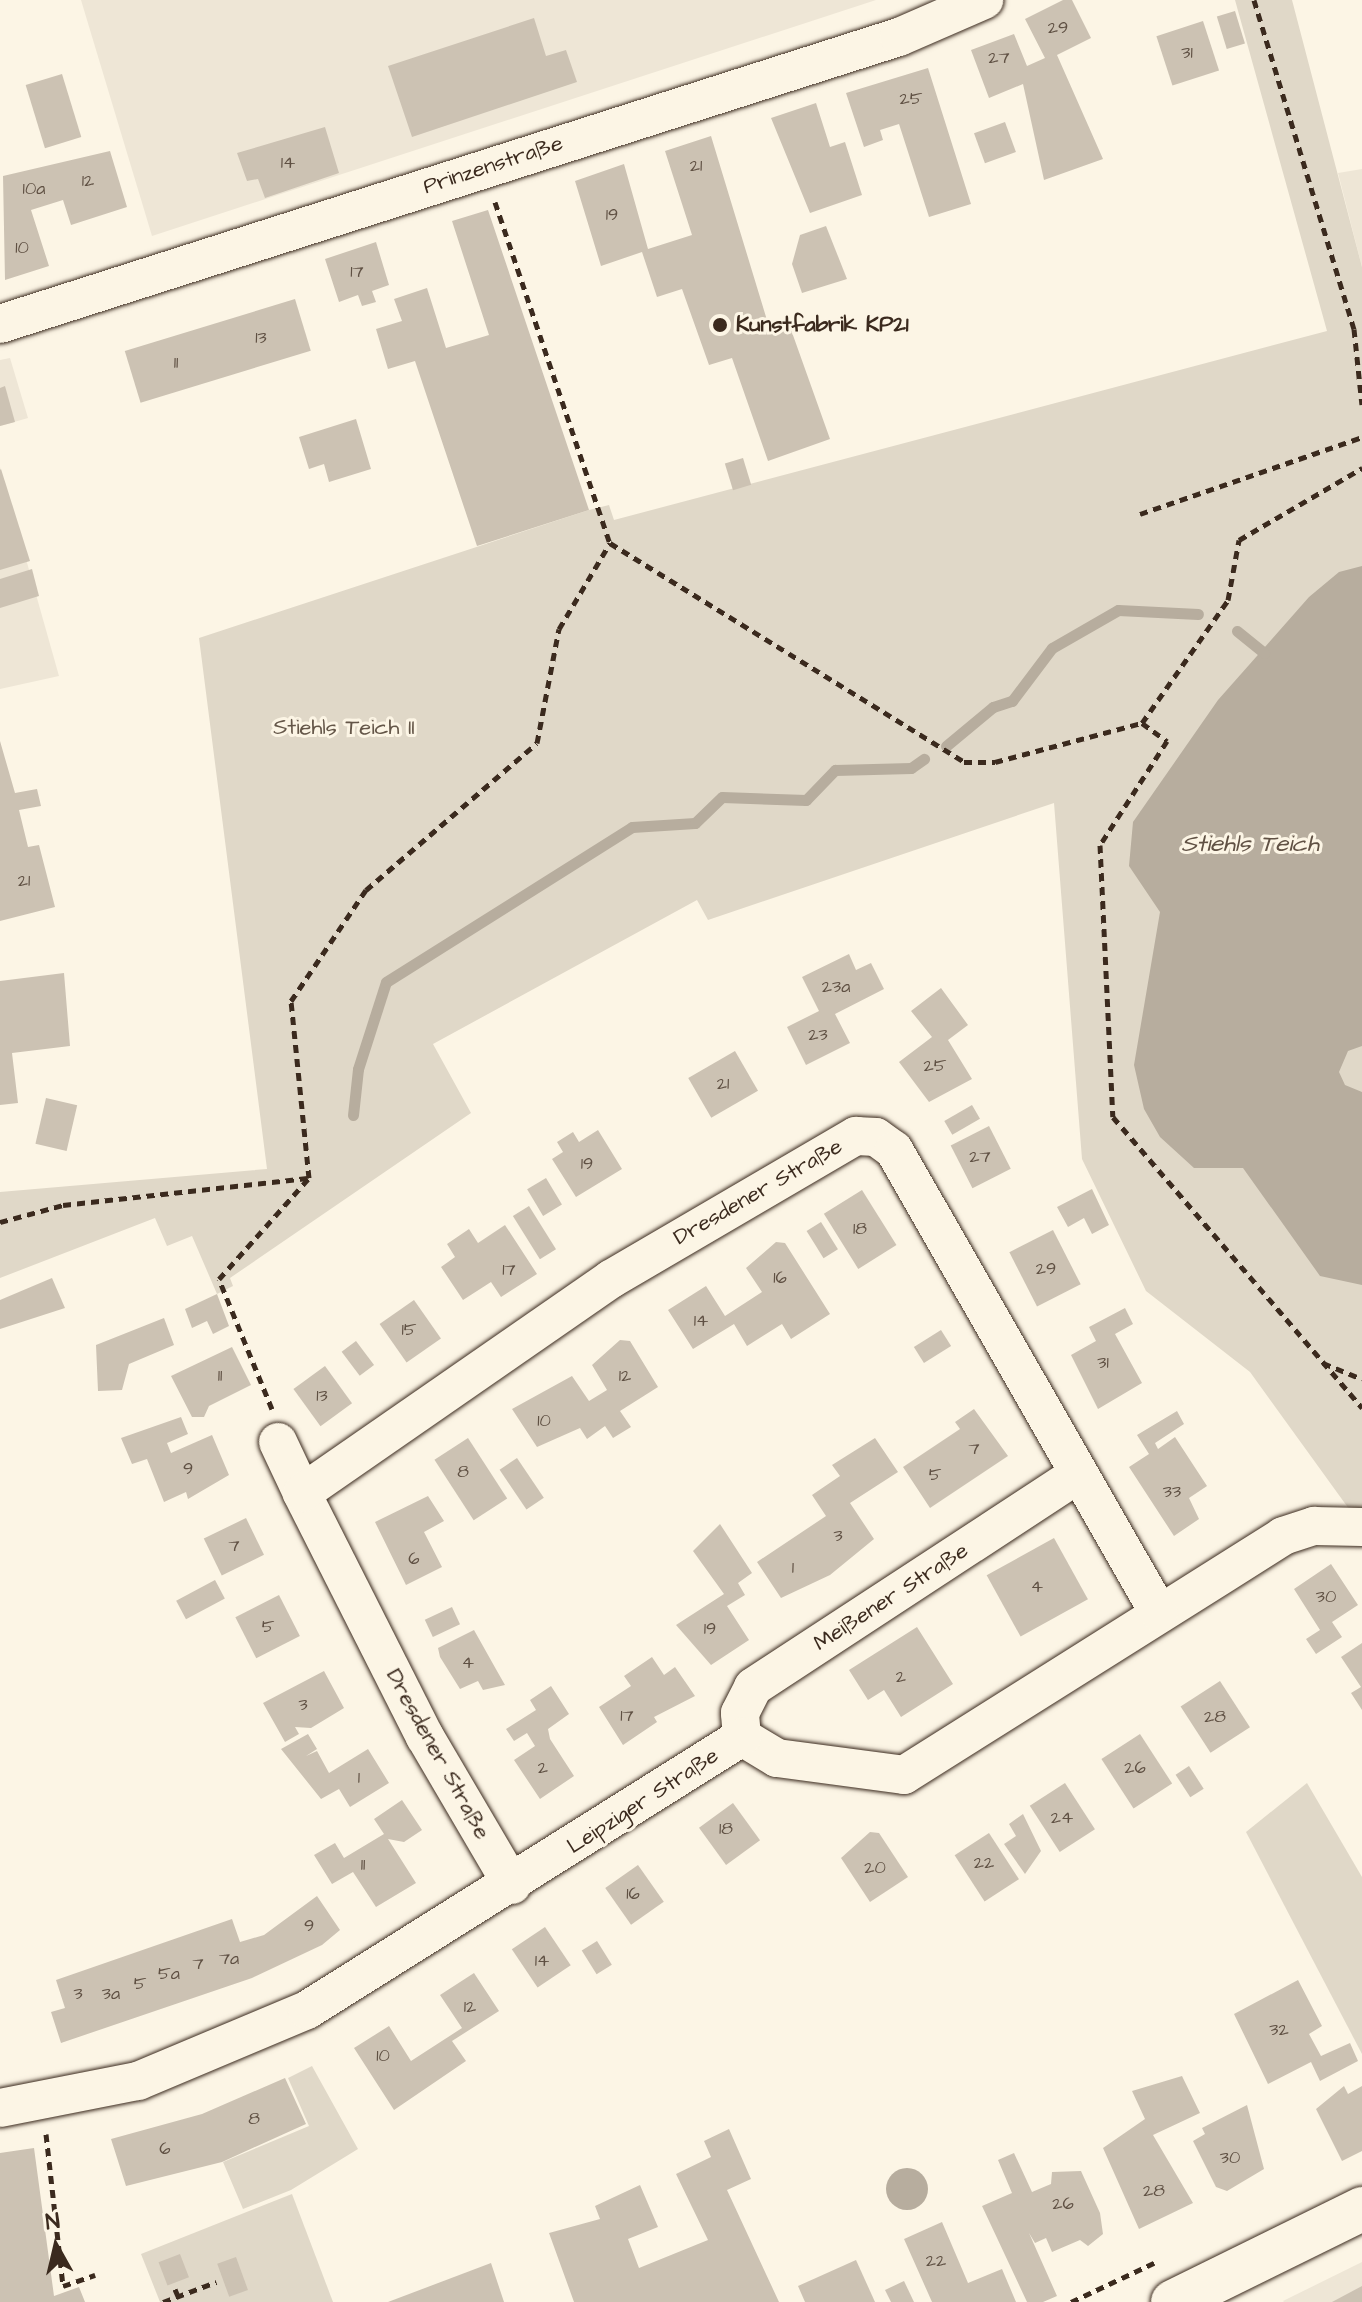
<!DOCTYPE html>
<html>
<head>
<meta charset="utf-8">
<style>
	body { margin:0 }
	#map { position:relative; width:1362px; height:2302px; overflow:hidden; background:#fcf5e5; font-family:"Architects Daughter",sans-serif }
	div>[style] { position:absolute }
	.built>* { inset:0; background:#eee6d6 }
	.green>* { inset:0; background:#e0d8c8 }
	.water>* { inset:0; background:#b7ad9e }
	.round { border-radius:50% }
	.stream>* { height:11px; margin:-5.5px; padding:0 5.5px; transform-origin:5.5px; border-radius:5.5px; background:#b7ad9e }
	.building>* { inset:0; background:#ccc2b3; transform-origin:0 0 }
	.path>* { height:5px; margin-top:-2.5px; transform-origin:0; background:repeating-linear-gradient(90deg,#3b2a1e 0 8px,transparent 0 14px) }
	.roads { filter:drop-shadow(0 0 2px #3b2a1e) drop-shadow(0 0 2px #3b2a1e) }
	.street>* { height:38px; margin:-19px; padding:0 19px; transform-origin:19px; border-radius:19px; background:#fcf5e5 }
	.secondary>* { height:44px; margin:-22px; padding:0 22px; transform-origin:22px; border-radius:22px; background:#fcf5e5 }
	.dots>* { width:22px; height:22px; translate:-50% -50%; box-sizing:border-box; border:4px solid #fcf5e5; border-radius:50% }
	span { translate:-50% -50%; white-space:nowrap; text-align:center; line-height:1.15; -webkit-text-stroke:6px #fcf5e5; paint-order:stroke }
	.number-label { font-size:18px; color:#5f5043 }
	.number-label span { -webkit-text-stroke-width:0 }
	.street-label { font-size:22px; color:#3b2a1e }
	.poi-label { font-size:22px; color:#3b2a1e; font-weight:700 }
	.left { translate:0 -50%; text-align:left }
	.park-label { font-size:22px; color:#645648 }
	.water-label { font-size:24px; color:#605144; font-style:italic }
	.north { position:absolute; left:16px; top:2206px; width:80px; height:80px; -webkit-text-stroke:6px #fcf5e5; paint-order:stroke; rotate:352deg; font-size:22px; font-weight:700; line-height:32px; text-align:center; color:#3b2a1e }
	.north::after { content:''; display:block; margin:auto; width:28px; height:36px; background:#3b2a1e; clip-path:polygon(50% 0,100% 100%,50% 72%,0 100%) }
</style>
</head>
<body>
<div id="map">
	<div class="built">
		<div style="clip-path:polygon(81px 0,876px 0,152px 236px)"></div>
		<div style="clip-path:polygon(1362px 169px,1362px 267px,1338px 173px)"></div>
		<div style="clip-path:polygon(10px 358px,28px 418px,0 426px,0 360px)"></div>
		<div style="clip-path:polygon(0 467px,59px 676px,0 689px)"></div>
		<div style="clip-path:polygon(1362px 2262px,1362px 2302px,1284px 2302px,1283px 2301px)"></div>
	</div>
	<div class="green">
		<div style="clip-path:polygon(1235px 0,1292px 0,1362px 267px,1362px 1512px,1349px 1509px,1250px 1372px,1146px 1291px,1082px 1159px,1054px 803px,708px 920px,697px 900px,433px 1044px,471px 1113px,230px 1278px,233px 1286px,217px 1294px,192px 1236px,167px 1246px,155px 1218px,0 1278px,0 1192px,267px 1169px,199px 638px,589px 510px,609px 505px,614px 520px,1327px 331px)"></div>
		<div style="clip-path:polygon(1307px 1783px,1362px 1877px,1362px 2054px,1246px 1832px)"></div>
		<div style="clip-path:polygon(312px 2066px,358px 2149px,291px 2190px,243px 2209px,223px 2162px,309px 2126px,288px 2078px)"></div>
		<div style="clip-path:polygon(292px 2194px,333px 2302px,160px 2302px,141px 2254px)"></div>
	</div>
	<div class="water">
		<div style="clip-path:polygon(1362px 566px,1362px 1046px,1348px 1051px,1339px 1072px,1345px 1085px,1362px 1092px,1362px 1285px,1320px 1276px,1243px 1168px,1194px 1168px,1160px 1137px,1144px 1109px,1134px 1065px,1160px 912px,1129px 866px,1133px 822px,1218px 700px,1309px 597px,1339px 572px)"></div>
		<div class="round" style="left:886px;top:2168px;width:42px;height:42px"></div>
	</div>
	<div class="stream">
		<div style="left:1237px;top:631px;width:35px;rotate:39deg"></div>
		<div style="left:946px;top:746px;width:61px;rotate:-39.7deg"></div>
		<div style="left:993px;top:707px;width:20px;rotate:-18deg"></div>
		<div style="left:1012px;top:701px;width:66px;rotate:-53deg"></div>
		<div style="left:1052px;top:648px;width:76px;rotate:-29.9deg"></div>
		<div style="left:1118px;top:610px;width:80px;rotate:2.9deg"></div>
		<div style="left:353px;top:1115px;width:46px;rotate:-83.8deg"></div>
		<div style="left:358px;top:1069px;width:91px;rotate:-72.2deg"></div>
		<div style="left:386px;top:982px;width:291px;rotate:-32.2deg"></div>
		<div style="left:632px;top:827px;width:63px;rotate:-3.6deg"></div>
		<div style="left:695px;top:823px;width:37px;rotate:-44deg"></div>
		<div style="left:722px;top:797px;width:84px;rotate:2deg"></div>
		<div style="left:806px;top:800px;width:42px;rotate:-46deg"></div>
		<div style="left:835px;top:770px;width:76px;rotate:-1.5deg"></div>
		<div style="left:911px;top:768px;width:16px;rotate:-35deg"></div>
	</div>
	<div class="building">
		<div style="clip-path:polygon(1063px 0,1072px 0,1091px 38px,1057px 55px,1103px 159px,1044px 180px,1023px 84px,989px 98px,971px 50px,1014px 34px,1027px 66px,1045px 58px,1025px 19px)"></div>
		<div style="left:1235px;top:11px;width:34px;height:19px;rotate:73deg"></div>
		<div style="clip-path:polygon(534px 18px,546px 56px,566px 50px,577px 82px,412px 137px,388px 66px)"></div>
		<div style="left:1203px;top:21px;width:52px;height:49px;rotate:72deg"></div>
		<div style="clip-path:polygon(928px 68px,971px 204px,929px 217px,899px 124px,880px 130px,883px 140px,864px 147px,846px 93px)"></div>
		<div style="left:62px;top:74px;width:66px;height:38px;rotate:73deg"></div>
		<div style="clip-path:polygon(816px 103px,830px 147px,845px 142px,862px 195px,810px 213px,771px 118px)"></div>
		<div style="left:1005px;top:122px;width:32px;height:33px;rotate:70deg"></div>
		<div style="clip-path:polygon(325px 127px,339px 173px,265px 198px,258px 179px,247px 181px,237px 153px)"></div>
		<div style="clip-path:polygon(711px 136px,770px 330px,789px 324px,830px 439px,768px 461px,732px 358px,709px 365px,682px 289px,657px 297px,642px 252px,601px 266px,575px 181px,624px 164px,648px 249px,692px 235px,665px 151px)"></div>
		<div style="clip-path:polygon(110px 151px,127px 207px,71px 225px,63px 200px,31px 210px,49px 266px,5px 280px,3px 176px)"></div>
		<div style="clip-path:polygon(488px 210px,589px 510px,477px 546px,415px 361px,388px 369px,376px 329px,402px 321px,394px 299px,427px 288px,446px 348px,489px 335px,452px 221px)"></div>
		<div style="clip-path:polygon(826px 226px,847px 279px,802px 293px,792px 264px,800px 235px)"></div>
		<div style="clip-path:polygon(376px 242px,389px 285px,372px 291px,376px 302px,362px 306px,358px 295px,339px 302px,325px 259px)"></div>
		<div style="left:295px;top:299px;width:54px;height:178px;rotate:73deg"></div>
		<div style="clip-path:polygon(5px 386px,15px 422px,0 426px,0 388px)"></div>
		<div style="clip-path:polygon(356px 419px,371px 469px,329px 482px,324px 464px,309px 469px,299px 437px)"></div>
		<div style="left:743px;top:458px;width:28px;height:19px;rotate:73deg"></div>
		<div style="clip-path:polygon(1px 469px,30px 561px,0 570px,0 470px)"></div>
		<div style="clip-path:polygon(32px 569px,39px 596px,0 608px,0 579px)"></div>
		<div style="clip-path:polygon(0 741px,15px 793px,37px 789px,41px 806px,19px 810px,28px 847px,39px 845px,55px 907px,0 921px)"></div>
		<div style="clip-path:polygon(849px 954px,856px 970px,871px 963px,884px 989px,835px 1014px,850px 1043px,806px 1065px,787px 1027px,819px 1011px,802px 977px)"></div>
		<div style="clip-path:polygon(64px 973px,70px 1046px,12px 1053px,18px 1103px,0 1105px,0 981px)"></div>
		<div style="clip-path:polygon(941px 988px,968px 1025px,948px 1040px,972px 1079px,929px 1102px,899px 1062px,932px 1037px,911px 1011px)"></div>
		<div style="left:735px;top:1051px;width:46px;height:54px;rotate:60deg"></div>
		<div style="left:46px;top:1098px;width:32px;height:47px;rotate:13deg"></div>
		<div style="left:972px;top:1105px;width:16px;height:32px;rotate:60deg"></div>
		<div style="left:989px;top:1126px;width:48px;height:43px;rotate:63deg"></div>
		<div style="clip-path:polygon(598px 1130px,622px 1169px,576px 1197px,552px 1159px,563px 1152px,557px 1142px,573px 1132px,579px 1142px)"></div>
		<div style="left:546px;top:1178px;width:31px;height:22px;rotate:59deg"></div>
		<div style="clip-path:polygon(1092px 1189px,1109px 1225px,1092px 1234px,1084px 1218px,1068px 1227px,1057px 1207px)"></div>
		<div style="left:862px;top:1190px;width:65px;height:45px;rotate:58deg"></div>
		<div style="left:529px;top:1206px;width:51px;height:19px;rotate:58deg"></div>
		<div style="left:821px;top:1222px;width:32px;height:17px;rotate:58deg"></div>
		<div style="clip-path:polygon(505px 1225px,537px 1274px,501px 1297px,491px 1282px,463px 1300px,441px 1267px,455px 1257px,447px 1244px,469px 1229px,478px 1243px)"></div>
		<div style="left:1053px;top:1230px;width:61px;height:49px;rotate:63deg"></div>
		<div style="clip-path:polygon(776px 1242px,785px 1243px,830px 1314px,791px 1339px,782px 1324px,747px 1346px,734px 1324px,693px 1349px,668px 1310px,706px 1286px,725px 1316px,762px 1292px,746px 1268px)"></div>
		<div style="clip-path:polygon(52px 1278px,65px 1308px,0 1329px,0 1300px)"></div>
		<div style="clip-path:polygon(217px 1294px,229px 1326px,213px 1334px,207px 1321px,192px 1328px,185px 1309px)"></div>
		<div style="left:414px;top:1300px;width:47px;height:42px;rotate:55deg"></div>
		<div style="clip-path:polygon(1125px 1308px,1133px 1324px,1115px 1334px,1142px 1383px,1098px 1409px,1071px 1355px,1096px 1341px,1089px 1327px)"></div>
		<div style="clip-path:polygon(164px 1318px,174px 1345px,129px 1364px,122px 1390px,98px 1391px,96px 1345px)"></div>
		<div style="left:941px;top:1330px;width:19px;height:32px;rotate:58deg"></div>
		<div style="clip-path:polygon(620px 1340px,630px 1341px,658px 1387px,620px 1411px,631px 1427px,613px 1438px,605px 1426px,587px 1439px,580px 1428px,537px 1447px,512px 1409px,572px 1376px,589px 1401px,607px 1390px,592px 1365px)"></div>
		<div style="left:356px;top:1341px;width:30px;height:18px;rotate:53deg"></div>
		<div style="clip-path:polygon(232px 1347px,251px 1385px,209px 1406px,204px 1417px,192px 1417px,171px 1376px)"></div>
		<div style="left:325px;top:1366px;width:46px;height:39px;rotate:54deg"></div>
		<div style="clip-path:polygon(974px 1409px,1008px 1456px,930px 1508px,903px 1467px,960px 1429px,955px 1422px)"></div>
		<div style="clip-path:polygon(1177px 1411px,1184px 1424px,1155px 1443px,1158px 1449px,1175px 1437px,1207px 1486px,1189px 1498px,1199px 1519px,1174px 1536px,1129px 1467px,1149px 1454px,1137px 1435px)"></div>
		<div style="clip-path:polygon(181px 1417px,188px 1434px,167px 1443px,171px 1453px,212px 1435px,229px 1475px,188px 1499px,186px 1492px,164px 1502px,147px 1459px,132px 1464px,121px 1438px)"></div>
		<div style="left:468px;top:1438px;width:72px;height:40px;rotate:57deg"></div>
		<div style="clip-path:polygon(875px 1438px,898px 1472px,850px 1503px,874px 1539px,830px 1575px,781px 1598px,757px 1562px,826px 1516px,812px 1495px,840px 1476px,832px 1465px)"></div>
		<div style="left:517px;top:1458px;width:48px;height:21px;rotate:56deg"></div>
		<div style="clip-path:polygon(428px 1496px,444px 1521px,424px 1532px,442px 1567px,406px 1585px,375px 1522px)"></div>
		<div style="left:246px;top:1518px;width:41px;height:47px;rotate:64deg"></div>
		<div style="clip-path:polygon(720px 1524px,752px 1573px,738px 1583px,745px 1595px,727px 1606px,749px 1640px,711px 1665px,676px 1625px,724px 1594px,693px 1551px)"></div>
		<div style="left:1054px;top:1538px;width:70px;height:77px;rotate:61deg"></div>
		<div style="clip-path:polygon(1331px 1564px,1358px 1605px,1332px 1622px,1342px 1637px,1316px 1654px,1306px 1639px,1320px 1630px,1294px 1589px)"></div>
		<div style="left:215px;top:1580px;width:21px;height:44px;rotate:62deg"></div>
		<div style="left:279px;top:1595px;width:46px;height:49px;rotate:63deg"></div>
		<div style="left:452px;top:1607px;width:19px;height:30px;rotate:65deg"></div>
		<div style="clip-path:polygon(917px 1627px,953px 1684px,901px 1717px,884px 1690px,868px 1700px,849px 1670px)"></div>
		<div style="clip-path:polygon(474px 1630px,497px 1671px,505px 1685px,483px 1690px,478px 1681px,460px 1689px,440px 1657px,438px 1648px)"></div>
		<div style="clip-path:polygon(1362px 1643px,1362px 1710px,1351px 1693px,1361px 1687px,1341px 1657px)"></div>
		<div style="clip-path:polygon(652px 1657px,664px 1675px,675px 1667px,695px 1696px,654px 1717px,657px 1722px,623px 1745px,599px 1707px,631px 1686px,624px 1676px)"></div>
		<div style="clip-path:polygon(324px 1671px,344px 1708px,311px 1728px,295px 1727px,299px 1734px,285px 1742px,263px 1703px)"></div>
		<div style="left:1220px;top:1681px;width:55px;height:47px;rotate:57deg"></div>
		<div style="clip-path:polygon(551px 1686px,569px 1714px,548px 1729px,550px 1739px,574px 1776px,540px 1799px,514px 1760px,535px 1746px,527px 1733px,514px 1741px,506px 1729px,536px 1710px,530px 1700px)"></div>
		<div style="clip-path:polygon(308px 1734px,317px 1749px,306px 1756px,317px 1751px,329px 1773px,368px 1749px,389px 1783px,350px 1807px,339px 1789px,321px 1799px,281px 1749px)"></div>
		<div style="left:1140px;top:1734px;width:59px;height:46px;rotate:57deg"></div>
		<div style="left:1189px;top:1766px;width:27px;height:16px;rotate:57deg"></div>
		<div style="left:1065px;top:1783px;width:55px;height:42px;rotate:57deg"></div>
		<div style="clip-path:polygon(402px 1800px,422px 1830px,404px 1842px,388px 1839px,416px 1883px,376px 1907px,353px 1872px,332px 1884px,314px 1855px,335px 1843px,344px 1858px,384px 1834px,374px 1819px)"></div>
		<div style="left:733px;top:1803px;width:46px;height:42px;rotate:54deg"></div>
		<div style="clip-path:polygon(1023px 1814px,1041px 1851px,1025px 1874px,1004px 1844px,1016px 1836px,1009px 1824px)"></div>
		<div style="clip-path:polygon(870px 1832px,879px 1833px,908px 1877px,870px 1902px,841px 1858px)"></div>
		<div style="left:989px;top:1833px;width:55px;height:41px;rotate:57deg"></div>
		<div style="left:638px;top:1865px;width:45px;height:40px;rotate:55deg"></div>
		<div style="clip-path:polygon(317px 1896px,340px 1930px,322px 1945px,252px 1978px,61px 2043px,51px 2012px,65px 2008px,56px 1980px,232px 1919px,240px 1942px,264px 1935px)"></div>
		<div style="left:545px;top:1927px;width:46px;height:40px;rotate:56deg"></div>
		<div style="left:597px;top:1941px;width:28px;height:18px;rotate:58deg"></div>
		<div style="clip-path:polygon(474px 1973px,499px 2011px,452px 2041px,466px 2061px,394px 2110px,354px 2048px,389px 2026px,411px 2061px,462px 2028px,440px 1995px)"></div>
		<div style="clip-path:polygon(1298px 1980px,1322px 2026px,1309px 2034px,1321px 2056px,1350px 2043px,1358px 2061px,1320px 2081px,1311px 2062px,1268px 2084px,1234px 2014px)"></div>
		<div style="clip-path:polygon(1182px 2076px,1200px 2113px,1153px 2135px,1193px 2203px,1139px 2229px,1103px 2148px,1145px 2119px,1132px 2091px)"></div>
		<div style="clip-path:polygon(285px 2078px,306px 2124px,222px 2162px,126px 2186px,111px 2139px,202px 2114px)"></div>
		<div style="clip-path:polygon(1344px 2086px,1348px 2094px,1362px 2086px,1362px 2151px,1342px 2161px,1316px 2109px)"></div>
		<div style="clip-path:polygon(1247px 2105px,1264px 2169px,1227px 2191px,1216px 2187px,1193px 2141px,1205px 2134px,1202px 2128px)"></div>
		<div style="clip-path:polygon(729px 2129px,751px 2179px,727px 2190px,779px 2302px,574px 2302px,549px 2233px,600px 2219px,595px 2206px,640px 2185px,658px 2227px,628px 2239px,639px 2268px,708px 2240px,676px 2174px,711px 2157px,704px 2141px)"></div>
		<div style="clip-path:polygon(34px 2148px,54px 2296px,79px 2287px,85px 2302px,0 2302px,0 2153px)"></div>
		<div style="clip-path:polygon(1014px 2153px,1032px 2192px,1051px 2184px,1052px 2172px,1081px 2171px,1100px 2213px,1103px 2234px,1088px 2246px,1080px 2240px,1052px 2252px,1046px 2238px,1035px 2243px,1029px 2233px,1057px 2296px,1043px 2302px,1027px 2302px,982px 2206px,1012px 2193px,998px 2160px)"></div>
		<div style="clip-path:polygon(942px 2222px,968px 2283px,1002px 2269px,1016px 2302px,932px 2302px,904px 2239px)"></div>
		<div style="left:180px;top:2254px;width:25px;height:23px;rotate:69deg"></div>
		<div style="left:236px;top:2257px;width:35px;height:20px;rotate:70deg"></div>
		<div style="clip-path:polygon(856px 2260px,875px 2302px,805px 2302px,798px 2286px)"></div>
		<div style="clip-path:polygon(491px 2263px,504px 2302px,388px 2302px)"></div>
		<div style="clip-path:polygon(904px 2281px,914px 2302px,891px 2302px,885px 2290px)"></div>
		<div style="clip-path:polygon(1362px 2286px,1362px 2302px,1332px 2302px)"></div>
	</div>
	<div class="path">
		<div style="left:1254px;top:0;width:344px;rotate:73.1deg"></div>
		<div style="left:1354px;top:329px;width:76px;rotate:84deg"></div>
		<div style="left:495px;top:202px;width:360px;rotate:71.4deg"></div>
		<div style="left:610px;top:543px;width:416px;rotate:31.7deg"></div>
		<div style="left:964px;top:762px;width:31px"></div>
		<div style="left:995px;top:762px;width:152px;rotate:-14.9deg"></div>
		<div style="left:1142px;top:723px;width:31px;rotate:36deg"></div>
		<div style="left:1167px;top:741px;width:124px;rotate:122.8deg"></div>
		<div style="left:1100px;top:845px;width:272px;rotate:87.3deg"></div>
		<div style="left:1113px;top:1117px;width:383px;rotate:49.4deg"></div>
		<div style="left:1140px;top:514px;width:235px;rotate:-19.1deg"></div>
		<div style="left:1142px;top:723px;width:150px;rotate:-55deg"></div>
		<div style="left:1228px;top:600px;width:61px;rotate:-79.6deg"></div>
		<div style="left:1239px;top:540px;width:143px;rotate:-30.3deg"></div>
		<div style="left:0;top:1222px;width:65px;rotate:-15.1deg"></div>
		<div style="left:63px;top:1205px;width:246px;rotate:-6.3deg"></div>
		<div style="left:1323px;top:1363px;width:42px;rotate:22.3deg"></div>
		<div style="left:272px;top:1409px;width:140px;rotate:-112.2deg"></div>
		<div style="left:219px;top:1279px;width:135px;rotate:-48.3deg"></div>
		<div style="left:309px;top:1178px;width:178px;rotate:-95.8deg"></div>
		<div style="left:291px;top:1001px;width:134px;rotate:-56deg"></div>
		<div style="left:366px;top:890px;width:225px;rotate:-40.7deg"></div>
		<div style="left:537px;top:743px;width:116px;rotate:-79.1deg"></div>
		<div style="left:559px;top:629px;width:100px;rotate:-59.3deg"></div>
		<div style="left:46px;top:2134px;width:153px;rotate:83.6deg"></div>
		<div style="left:63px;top:2286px;width:34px;rotate:-19deg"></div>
		<div style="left:175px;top:2289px;width:8px;rotate:67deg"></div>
		<div style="left:163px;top:2302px;width:57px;rotate:-20.7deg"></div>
		<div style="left:1071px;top:2302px;width:92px;rotate:-25.2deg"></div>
	</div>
	<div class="roads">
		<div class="street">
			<div style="left:0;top:324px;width:944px;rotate:-17.71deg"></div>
			<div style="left:899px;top:37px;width:93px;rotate:-23.5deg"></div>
			<div style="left:278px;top:1442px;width:56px;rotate:64.8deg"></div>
			<div style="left:742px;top:1737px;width:41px;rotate:31deg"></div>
			<div style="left:777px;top:1758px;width:128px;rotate:7.6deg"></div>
			<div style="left:904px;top:1775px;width:448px;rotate:-32.2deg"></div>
			<div style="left:1283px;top:1536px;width:33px;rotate:-18deg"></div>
			<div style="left:1314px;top:1526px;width:48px;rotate:1.2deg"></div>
			<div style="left:742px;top:1737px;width:24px;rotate:-95deg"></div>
			<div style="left:740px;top:1713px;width:29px;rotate:-63deg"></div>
			<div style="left:753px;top:1687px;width:385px;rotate:-33.2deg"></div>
			<div style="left:512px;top:1885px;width:172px;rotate:-120.4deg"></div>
			<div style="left:425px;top:1737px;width:273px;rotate:-116.8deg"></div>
			<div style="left:302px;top:1493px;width:376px;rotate:-34.7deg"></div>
			<div style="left:611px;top:1279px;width:284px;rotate:-30.3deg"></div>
			<div style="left:856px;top:1136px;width:20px;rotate:3deg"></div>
			<div style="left:876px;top:1137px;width:22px;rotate:36deg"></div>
			<div style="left:894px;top:1150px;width:533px;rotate:60.22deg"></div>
			<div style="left:0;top:2108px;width:141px;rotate:-11.1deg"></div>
			<div style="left:138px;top:2081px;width:183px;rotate:-22.8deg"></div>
			<div style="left:307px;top:2010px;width:514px;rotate:-32.11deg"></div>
		</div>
		<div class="secondary">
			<div style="left:1173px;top:2302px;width:211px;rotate:-26.2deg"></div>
		</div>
	</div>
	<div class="dots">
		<div style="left:720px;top:325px;background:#3b2a1e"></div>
	</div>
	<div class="number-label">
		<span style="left:1058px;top:28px">29</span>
		<span style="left:1187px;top:53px">31</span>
		<span style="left:999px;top:58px">27</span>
		<span style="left:911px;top:99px">25</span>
		<span style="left:288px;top:163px">14</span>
		<span style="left:696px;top:166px">21</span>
		<span style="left:88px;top:181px">12</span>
		<span style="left:34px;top:189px">10a</span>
		<span style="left:612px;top:215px">19</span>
		<span style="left:22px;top:248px">10</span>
		<span style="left:357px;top:272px">17</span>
		<span style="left:261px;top:338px">13</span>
		<span style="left:176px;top:363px">11</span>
		<span style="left:24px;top:881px">21</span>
		<span style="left:836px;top:987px">23a</span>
		<span style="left:818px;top:1035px">23</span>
		<span style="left:935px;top:1066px">25</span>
		<span style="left:723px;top:1084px">21</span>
		<span style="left:980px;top:1157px">27</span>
		<span style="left:587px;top:1164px">19</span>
		<span style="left:860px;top:1229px">18</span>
		<span style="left:1046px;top:1269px">29</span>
		<span style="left:509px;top:1270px">17</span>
		<span style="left:780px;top:1278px">16</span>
		<span style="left:701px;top:1321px">14</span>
		<span style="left:409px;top:1330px">15</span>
		<span style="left:1103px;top:1363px">31</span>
		<span style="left:220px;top:1376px">11</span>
		<span style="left:625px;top:1376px">12</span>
		<span style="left:322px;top:1396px">13</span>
		<span style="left:544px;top:1421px">10</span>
		<span style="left:974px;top:1449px">7</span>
		<span style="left:188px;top:1469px">9</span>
		<span style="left:463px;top:1472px">8</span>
		<span style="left:935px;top:1475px">5</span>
		<span style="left:1172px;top:1492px">33</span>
		<span style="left:838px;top:1536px">3</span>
		<span style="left:234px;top:1546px">7</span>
		<span style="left:414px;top:1559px">6</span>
		<span style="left:793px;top:1568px">1</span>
		<span style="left:1037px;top:1587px">4</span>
		<span style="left:1326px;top:1597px">30</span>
		<span style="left:268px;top:1627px">5</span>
		<span style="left:710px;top:1629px">19</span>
		<span style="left:468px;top:1663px">4</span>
		<span style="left:901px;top:1677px">2</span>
		<span style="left:303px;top:1705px">3</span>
		<span style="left:627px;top:1716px">17</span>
		<span style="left:1215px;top:1717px">28</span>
		<span style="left:543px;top:1768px">2</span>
		<span style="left:1135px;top:1768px">26</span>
		<span style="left:359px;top:1778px">1</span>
		<span style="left:1062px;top:1818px">24</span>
		<span style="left:726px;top:1829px">18</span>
		<span style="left:984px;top:1863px">22</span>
		<span style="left:363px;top:1865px">11</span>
		<span style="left:875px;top:1868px">20</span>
		<span style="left:633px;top:1894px">16</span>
		<span style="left:309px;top:1926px">9</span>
		<span style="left:229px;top:1959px">7a</span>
		<span style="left:542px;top:1961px">14</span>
		<span style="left:198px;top:1964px">7</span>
		<span style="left:169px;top:1974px">5a</span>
		<span style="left:140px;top:1984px">5</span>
		<span style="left:78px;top:1994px">3</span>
		<span style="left:111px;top:1994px">3a</span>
		<span style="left:470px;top:2007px">12</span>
		<span style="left:1279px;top:2030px">32</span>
		<span style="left:383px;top:2056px">10</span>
		<span style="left:254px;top:2119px">8</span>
		<span style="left:165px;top:2149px">6</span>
		<span style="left:1230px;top:2158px">30</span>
		<span style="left:1154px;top:2191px">28</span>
		<span style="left:1063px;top:2204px">26</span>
		<span style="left:936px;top:2261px">22</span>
	</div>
	<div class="street-label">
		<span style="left:493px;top:165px;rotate:-18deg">Prinzenstraße</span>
		<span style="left:758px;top:1192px;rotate:-30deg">Dresdener Straße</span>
		<span style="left:891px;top:1597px;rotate:-33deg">Meißener Straße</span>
		<span style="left:438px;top:1754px;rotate:61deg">Dresdener Straße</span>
		<span style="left:643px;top:1801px;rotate:-33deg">Leipziger Straße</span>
	</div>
	<div class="poi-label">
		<span class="left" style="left:736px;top:325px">Kunstfabrik KP21</span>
	</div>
	<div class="park-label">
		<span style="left:344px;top:728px">Stiehls Teich II</span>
	</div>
	<div class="water-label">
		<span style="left:1250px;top:845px">Stiehls Teich</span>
	</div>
	<div class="north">N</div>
</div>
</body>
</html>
